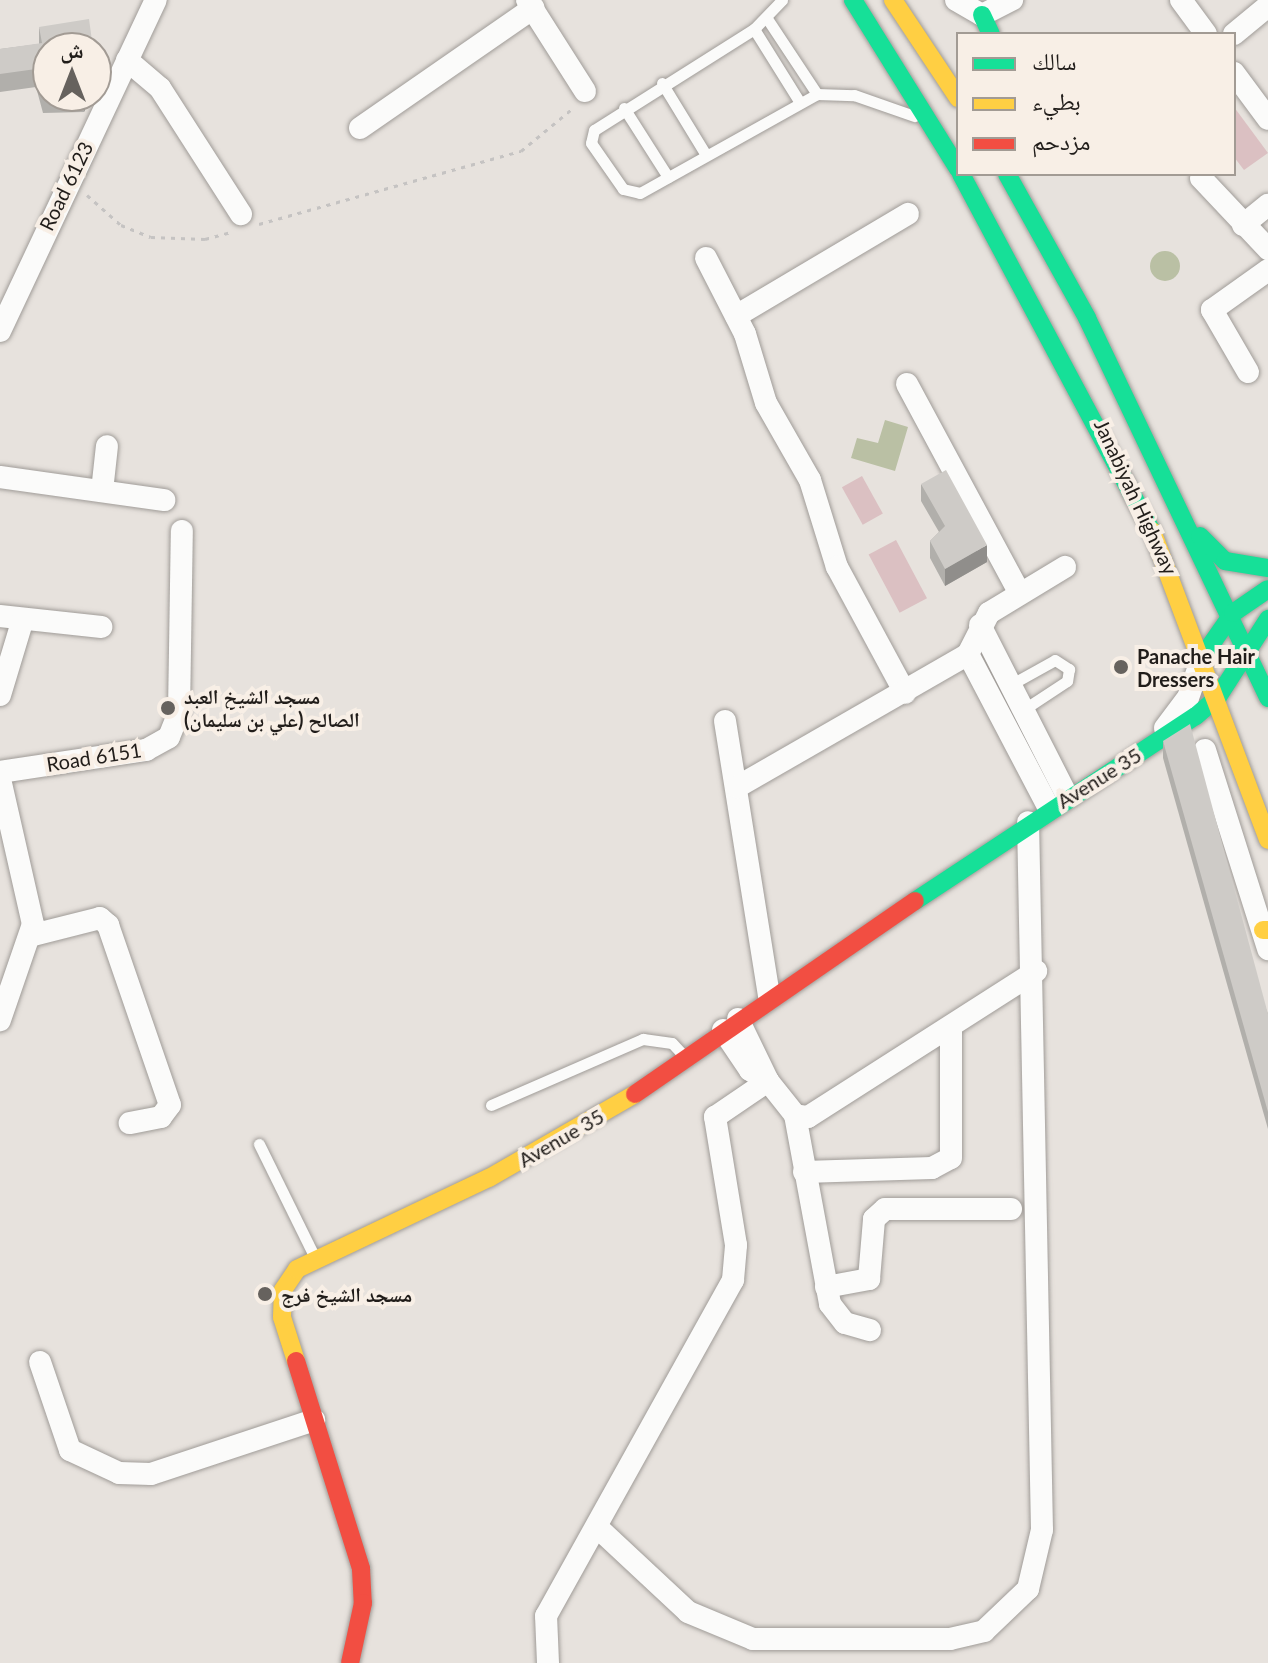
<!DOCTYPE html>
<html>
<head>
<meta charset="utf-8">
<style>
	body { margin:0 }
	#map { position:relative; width:1268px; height:1663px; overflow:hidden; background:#e7e2dd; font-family:Lato,"Noto Naskh Arabic",sans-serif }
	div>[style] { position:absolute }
	.green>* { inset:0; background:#dbc0c2; transform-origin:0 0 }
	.water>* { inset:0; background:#bac0a4 }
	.round { border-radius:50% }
	.path>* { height:3px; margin-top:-1.5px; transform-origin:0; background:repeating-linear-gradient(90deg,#c5c3c2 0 4px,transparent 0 10px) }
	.roads { filter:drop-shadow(0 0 2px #a09c98) drop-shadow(0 0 2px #a09c98) }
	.lane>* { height:11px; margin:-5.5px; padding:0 5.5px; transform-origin:5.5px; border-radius:5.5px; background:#fbfbfa }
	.street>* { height:22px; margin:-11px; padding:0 11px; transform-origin:11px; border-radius:11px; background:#fbfbfa }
	.fast>* { height:18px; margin:-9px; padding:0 9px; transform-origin:9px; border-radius:9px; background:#16e098 }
	.slow>* { height:18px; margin:-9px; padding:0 9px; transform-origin:9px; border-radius:9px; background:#ffcf43 }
	.jam>* { height:18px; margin:-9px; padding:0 9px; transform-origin:9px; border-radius:9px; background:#f24e42 }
	.wall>* { inset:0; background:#b1afab }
	.shaded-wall>* { inset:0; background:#908e8b }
	.building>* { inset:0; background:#cecbc7 }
	.dots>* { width:22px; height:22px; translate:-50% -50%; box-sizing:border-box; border:4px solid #f8efe6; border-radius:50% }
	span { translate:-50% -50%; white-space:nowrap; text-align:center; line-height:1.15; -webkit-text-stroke:8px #f8efe6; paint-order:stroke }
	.street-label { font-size:20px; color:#211d1a }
	.poi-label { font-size:20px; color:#211d1a; font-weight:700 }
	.left { translate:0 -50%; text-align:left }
	.legend { position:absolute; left:956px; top:32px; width:280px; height:144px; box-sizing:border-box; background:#f8efe6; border:2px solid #a29b94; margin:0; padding:10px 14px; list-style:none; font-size:24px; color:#211d1a }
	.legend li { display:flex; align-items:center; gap:16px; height:40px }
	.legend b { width:40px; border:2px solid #a29b94 }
	.north { position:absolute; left:32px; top:32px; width:80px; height:80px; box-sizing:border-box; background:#f8efe6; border:2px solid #a29b94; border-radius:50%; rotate:0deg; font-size:22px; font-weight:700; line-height:32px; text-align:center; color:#211d1a }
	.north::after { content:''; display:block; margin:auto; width:28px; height:36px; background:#66625e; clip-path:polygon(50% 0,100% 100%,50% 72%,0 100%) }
</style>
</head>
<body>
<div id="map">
	<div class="green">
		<div style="clip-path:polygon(1234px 107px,1268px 153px,1244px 170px,1234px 157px)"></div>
		<div style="left:862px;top:476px;width:43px;height:23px;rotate:61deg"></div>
		<div style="left:896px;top:540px;width:66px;height:31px;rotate:62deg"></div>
	</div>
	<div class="water">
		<div class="round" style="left:1150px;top:251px;width:30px;height:30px"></div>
		<div style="clip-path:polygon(885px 420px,908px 427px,895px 471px,851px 458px,857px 438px,878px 443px)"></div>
	</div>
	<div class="path">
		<div style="left:87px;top:195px;width:45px;rotate:41.4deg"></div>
		<div style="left:121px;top:225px;width:32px;rotate:22deg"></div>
		<div style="left:151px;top:237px;width:54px;rotate:2.1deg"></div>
		<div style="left:205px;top:239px;width:28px;rotate:-15deg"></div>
		<div style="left:259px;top:224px;width:272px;rotate:-15.6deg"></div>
		<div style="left:521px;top:151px;width:67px;rotate:-39.6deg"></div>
	</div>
	<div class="roads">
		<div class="lane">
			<div style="left:782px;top:0;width:40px;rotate:134deg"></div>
			<div style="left:754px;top:29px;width:189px;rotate:147.7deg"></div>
			<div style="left:594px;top:130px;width:13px;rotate:103deg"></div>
			<div style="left:591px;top:143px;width:56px;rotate:55.2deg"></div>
			<div style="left:623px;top:189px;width:17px;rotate:13deg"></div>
			<div style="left:640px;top:193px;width:203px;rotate:-29.2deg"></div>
			<div style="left:817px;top:94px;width:37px;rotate:2deg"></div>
			<div style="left:854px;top:95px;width:64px;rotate:19.3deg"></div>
			<div style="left:768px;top:20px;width:89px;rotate:56.5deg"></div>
			<div style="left:754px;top:29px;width:85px;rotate:58deg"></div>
			<div style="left:662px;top:83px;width:84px;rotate:58.6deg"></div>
			<div style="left:624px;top:108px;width:82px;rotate:57.5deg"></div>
			<div style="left:1010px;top:685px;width:51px;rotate:-29.1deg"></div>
			<div style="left:1055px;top:660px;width:17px;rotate:33deg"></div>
			<div style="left:1069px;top:669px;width:12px;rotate:99deg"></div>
			<div style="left:1067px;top:681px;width:53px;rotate:146.6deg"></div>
			<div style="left:491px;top:1105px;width:166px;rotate:-23.5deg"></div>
			<div style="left:643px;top:1039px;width:29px;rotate:8deg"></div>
			<div style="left:672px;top:1043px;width:19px;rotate:47deg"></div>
			<div style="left:259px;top:1144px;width:129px;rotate:63.8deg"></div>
		</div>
		<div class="street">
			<div style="left:527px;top:0;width:108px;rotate:57.5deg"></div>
			<div style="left:956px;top:0;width:30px;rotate:30deg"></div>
			<div style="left:982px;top:15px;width:34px;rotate:-27deg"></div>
			<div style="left:1181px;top:0;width:42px;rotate:53.7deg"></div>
			<div style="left:1234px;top:34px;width:44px;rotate:-39.5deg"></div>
			<div style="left:127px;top:60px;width:43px;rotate:40.3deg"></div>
			<div style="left:160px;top:88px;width:150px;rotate:57.3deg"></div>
			<div style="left:1234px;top:73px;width:57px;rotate:53.5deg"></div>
			<div style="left:360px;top:128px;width:211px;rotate:-34.7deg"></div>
			<div style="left:1201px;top:178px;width:98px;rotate:46.7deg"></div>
			<div style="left:1243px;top:225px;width:32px;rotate:-39deg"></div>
			<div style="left:706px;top:258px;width:85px;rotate:62.8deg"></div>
			<div style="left:745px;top:334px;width:72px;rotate:73.1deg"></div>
			<div style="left:766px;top:403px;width:89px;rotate:60.3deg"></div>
			<div style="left:810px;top:480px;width:91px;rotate:72.8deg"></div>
			<div style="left:837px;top:567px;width:143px;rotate:61.6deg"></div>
			<div style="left:736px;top:316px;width:200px;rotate:-30.7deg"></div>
			<div style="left:0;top:331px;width:366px;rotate:-64.8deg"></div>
			<div style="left:1248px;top:372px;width:72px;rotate:-120.1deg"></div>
			<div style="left:1212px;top:310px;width:69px;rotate:-35.5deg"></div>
			<div style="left:907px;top:384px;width:238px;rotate:61.7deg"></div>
			<div style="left:0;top:477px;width:166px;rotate:8deg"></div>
			<div style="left:102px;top:491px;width:45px;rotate:-83.7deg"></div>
			<div style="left:0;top:616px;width:102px;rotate:6.2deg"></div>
			<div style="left:980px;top:625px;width:192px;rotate:63deg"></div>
			<div style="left:968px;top:654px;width:174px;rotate:62.3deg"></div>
			<div style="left:0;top:695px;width:79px;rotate:-73.2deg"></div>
			<div style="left:725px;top:721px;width:279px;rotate:80.9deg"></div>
			<div style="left:1165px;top:728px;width:38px;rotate:-53deg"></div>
			<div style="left:1188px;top:698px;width:39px;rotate:-71deg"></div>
			<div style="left:1205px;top:750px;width:209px;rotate:72.4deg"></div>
			<div style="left:0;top:772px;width:148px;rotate:-8.6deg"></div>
			<div style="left:146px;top:750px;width:26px;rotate:-29deg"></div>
			<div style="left:169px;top:737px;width:27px;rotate:-68deg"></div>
			<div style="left:179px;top:712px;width:181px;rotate:-89.1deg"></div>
			<div style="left:0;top:779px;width:149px;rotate:77.2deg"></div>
			<div style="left:33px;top:924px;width:102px;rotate:109deg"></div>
			<div style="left:737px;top:787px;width:267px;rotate:-29.9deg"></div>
			<div style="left:968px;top:654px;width:46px;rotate:-62.9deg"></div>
			<div style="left:989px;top:613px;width:89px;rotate:-31.2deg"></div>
			<div style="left:33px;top:935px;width:69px;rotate:-14.2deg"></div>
			<div style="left:100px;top:918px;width:11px;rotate:41deg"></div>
			<div style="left:108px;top:925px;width:190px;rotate:71deg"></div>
			<div style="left:170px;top:1105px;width:15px;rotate:127deg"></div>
			<div style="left:161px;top:1117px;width:32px;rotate:169deg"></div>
			<div style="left:738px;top:1019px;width:69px;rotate:64.2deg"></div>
			<div style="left:768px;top:1081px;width:43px;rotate:51.5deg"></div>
			<div style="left:795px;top:1115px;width:13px;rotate:9deg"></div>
			<div style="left:808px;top:1117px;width:271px;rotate:-32.6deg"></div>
			<div style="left:723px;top:1030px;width:48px;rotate:56deg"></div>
			<div style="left:750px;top:1070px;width:21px;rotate:31deg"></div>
			<div style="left:795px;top:1115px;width:192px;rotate:79.5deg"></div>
			<div style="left:830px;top:1304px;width:24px;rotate:52deg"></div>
			<div style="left:845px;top:1323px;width:26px;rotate:16deg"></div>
			<div style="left:804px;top:1172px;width:128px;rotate:-1.8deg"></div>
			<div style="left:932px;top:1168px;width:21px;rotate:-28deg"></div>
			<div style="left:951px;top:1158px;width:131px;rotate:-90deg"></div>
			<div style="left:826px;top:1287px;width:44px;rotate:-10.5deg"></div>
			<div style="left:869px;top:1279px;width:60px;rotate:-85.2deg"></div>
			<div style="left:874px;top:1219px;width:15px;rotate:-42deg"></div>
			<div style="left:885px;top:1209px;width:126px"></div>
			<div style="left:40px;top:1362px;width:93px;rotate:71.2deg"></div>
			<div style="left:70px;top:1450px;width:54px;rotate:25.1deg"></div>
			<div style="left:119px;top:1473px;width:32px;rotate:2deg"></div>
			<div style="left:151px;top:1474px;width:172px;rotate:-18.3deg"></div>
			<div style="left:597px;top:1527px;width:125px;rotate:43deg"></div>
			<div style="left:688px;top:1612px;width:70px;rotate:22.6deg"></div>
			<div style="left:753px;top:1639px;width:197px"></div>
			<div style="left:950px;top:1639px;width:35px;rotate:-13deg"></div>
			<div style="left:984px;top:1631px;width:61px;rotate:-43.7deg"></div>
			<div style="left:1028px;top:1589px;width:61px;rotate:-76.7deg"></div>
			<div style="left:1042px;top:1530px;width:708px;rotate:-91.13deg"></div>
			<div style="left:548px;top:1663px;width:47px;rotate:-92.4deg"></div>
			<div style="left:546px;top:1616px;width:385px;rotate:-60.9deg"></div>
			<div style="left:733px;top:1280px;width:35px;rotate:-85deg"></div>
			<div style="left:736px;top:1245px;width:130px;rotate:-99.3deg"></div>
			<div style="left:715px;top:1117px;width:64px;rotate:-34.2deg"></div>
		</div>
		<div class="fast">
			<div style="left:853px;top:0;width:199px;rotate:58.1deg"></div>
			<div style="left:982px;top:15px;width:21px;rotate:65deg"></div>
			<div style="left:961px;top:174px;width:405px;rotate:61.9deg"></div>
			<div style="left:1007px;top:174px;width:165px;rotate:60.9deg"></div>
			<div style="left:1087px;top:318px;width:421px;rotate:64.5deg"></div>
			<div style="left:1200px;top:536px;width:35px;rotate:45deg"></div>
			<div style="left:1225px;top:561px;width:44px;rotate:9.2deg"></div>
			<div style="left:1203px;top:656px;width:52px;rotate:-55.1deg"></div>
			<div style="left:1233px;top:613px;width:42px;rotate:-34.4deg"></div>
			<div style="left:915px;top:901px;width:336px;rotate:-33.4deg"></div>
			<div style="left:1196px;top:716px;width:29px;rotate:-41deg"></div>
			<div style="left:1218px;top:697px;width:93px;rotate:-57.3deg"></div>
		</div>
		<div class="slow">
			<div style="left:893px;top:0;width:118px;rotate:56.4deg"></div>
			<div style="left:1152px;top:531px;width:330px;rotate:69.4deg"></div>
			<div style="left:1263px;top:930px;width:5px"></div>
			<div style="left:296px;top:1361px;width:46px;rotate:-107.7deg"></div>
			<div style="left:282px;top:1317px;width:27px;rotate:-88deg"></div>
			<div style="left:283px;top:1290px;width:25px;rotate:-56deg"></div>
			<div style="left:297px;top:1269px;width:212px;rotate:-25.4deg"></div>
			<div style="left:489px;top:1178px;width:168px;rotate:-29.9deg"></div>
		</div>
		<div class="jam">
			<div style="left:635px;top:1094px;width:340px;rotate:-34.6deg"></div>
			<div style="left:296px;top:1361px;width:218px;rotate:72.6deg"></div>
			<div style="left:361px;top:1569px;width:34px;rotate:87deg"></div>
			<div style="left:363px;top:1603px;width:61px;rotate:102.2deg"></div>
		</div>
	</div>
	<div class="wall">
		<div style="clip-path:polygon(39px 27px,48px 48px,48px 96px,91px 96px,84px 112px,43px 113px,36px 87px,0 92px,0 49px,39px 44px)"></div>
		<div style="clip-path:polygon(921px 484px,987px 562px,945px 586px,930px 558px,930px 541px,939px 532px,921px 501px)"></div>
		<div style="clip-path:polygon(1163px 741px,1268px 1014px,1268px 1129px,1163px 758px)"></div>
	</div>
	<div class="shaded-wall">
		<div style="clip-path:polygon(84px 96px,91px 96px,84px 112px)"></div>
		<div style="clip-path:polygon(987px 545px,987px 562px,945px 586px,945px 569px)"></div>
	</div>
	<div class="building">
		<div style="clip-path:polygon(89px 19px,93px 48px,48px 48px,48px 94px,43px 95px,36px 69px,0 74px,0 49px,42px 43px,39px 27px)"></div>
		<div style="clip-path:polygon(946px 470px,987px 545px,945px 569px,930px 541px,945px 526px,921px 484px)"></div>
		<div style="clip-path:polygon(1190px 724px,1268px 1014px,1268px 1112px,1163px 741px)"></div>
	</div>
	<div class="dots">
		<div style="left:1121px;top:667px;background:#66625e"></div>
		<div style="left:168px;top:708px;background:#66625e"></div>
		<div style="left:265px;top:1294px;background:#66625e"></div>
	</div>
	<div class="street-label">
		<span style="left:66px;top:186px;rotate:-64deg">Road 6123</span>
		<span style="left:1136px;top:497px;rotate:65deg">Janabiyah Highway</span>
		<span style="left:94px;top:757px;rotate:-9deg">Road 6151</span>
		<span style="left:1099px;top:778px;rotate:-32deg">Avenue 35</span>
		<span style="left:561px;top:1138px;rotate:-30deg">Avenue 35</span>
	</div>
	<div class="poi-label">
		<span class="left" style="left:1137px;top:668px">Panache Hair<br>Dressers</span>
		<span class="left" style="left:184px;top:708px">مسجد الشيخ العبد<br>الصالح (علي بن سليمان)</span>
		<span class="left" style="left:281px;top:1294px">مسجد الشيخ فرج</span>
	</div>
	<ul class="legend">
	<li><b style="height:10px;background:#16e098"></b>سالك</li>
	<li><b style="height:10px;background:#ffcf43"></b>بطيء</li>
	<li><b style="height:10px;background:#f24e42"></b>مزدحم</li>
	</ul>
	<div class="north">ش</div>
</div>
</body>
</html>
